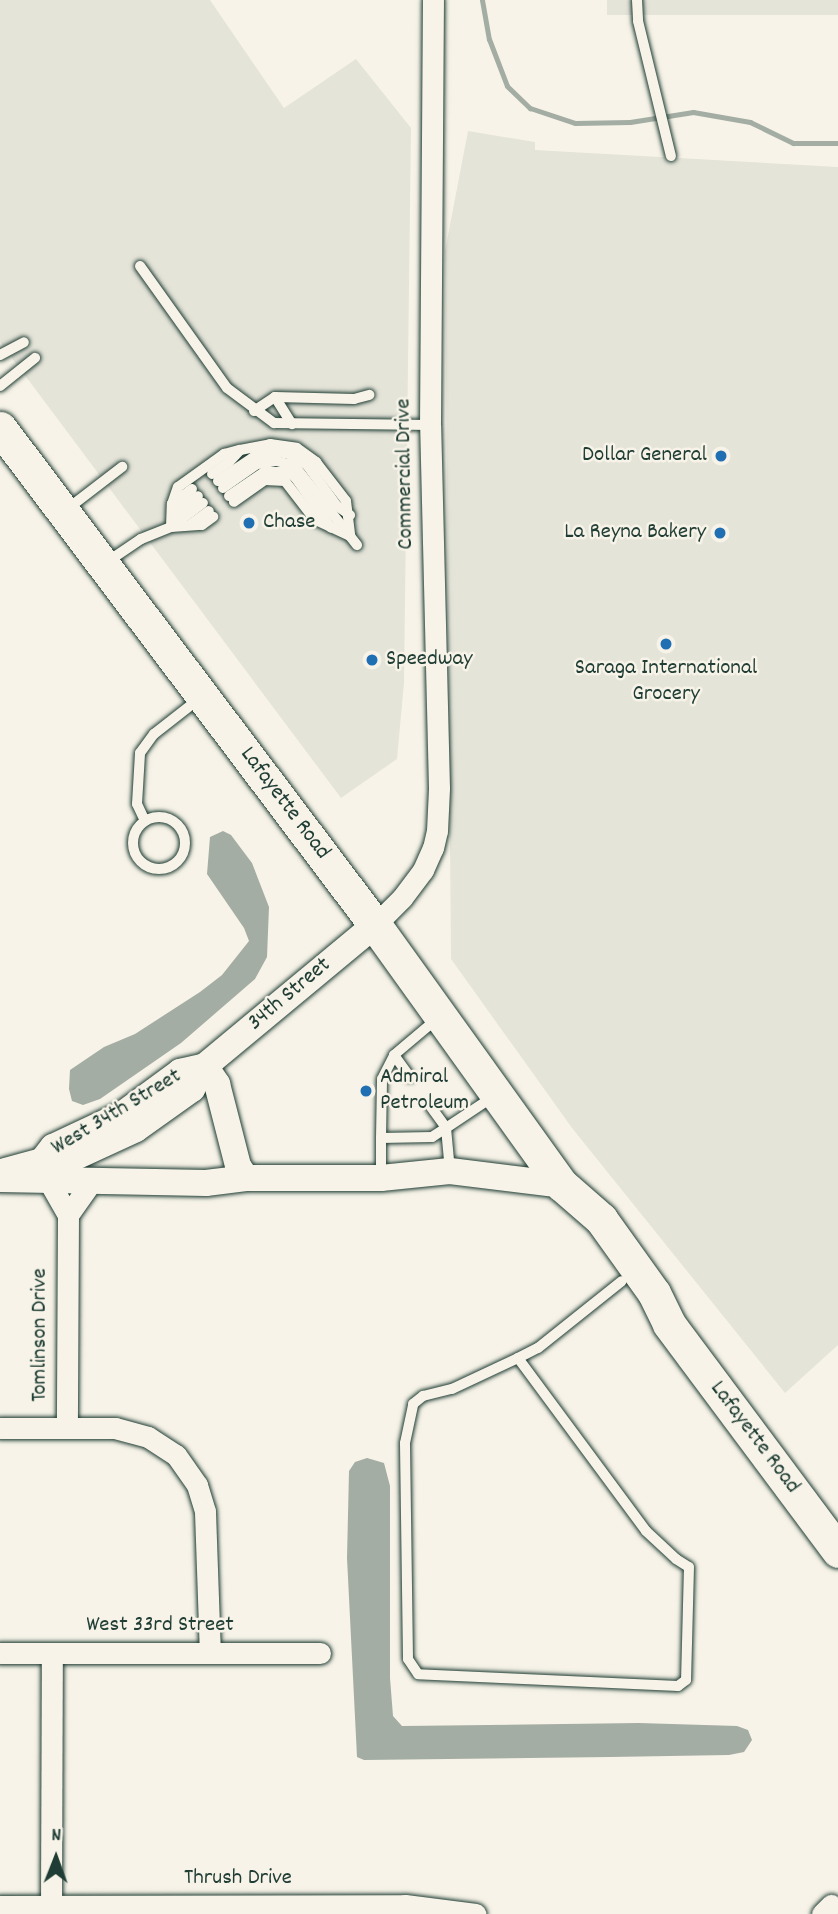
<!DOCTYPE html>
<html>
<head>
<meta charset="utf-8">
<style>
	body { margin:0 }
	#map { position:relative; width:838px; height:1914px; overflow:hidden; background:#f7f3e8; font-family:Dekko,sans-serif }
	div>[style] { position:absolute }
	.built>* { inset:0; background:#e5e4d9; transform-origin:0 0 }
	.water>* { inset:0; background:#a4ada3 }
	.stream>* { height:5px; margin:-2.5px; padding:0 2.5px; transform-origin:2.5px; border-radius:2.5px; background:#a4ada3 }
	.roads { filter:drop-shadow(0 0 2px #1f3d34) drop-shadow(0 0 2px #1f3d34) }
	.service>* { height:10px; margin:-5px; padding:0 5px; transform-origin:5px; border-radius:5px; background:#f7f3e8 }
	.service>.ring { margin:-5px; padding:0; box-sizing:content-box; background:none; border:10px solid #f7f3e8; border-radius:50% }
	.minor>* { height:21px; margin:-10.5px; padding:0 10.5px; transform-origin:10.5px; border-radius:10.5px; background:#f7f3e8 }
	.tertiary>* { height:26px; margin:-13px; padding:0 13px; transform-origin:13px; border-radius:13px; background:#f7f3e8 }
	.primary>* { height:33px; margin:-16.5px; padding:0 16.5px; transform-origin:16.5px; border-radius:16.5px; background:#f7f3e8 }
	.dots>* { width:19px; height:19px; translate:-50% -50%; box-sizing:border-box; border:4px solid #f7f3e8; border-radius:50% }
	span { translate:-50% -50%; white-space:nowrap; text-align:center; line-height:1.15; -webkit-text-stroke:5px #f7f3e8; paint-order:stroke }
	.poi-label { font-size:23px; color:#1f3d34 }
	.right { translate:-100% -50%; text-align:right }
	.left { translate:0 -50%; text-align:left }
	.street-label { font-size:23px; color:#1f3d34 }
	.north { position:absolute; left:21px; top:1823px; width:70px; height:70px; -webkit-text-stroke:5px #f7f3e8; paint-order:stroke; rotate:1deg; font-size:19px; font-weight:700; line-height:28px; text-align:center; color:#1f3d34 }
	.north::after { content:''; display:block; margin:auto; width:24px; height:32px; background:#1f3d34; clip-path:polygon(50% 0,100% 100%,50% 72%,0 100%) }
</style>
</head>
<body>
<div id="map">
	<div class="built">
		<div style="clip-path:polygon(0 0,210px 0,284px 108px,356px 59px,411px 128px,404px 683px,397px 759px,341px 798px,0 342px)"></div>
		<div style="left:607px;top:0;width:231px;height:15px"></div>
		<div style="clip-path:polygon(468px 131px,535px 142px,535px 150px,838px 167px,838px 1345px,785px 1393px,572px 1128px,451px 959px,445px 251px)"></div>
	</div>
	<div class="water">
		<div style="clip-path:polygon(223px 831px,231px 835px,252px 863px,269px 907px,267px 957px,255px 979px,181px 1043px,100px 1099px,83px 1105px,72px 1101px,69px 1089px,70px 1070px,104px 1047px,135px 1034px,200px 992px,222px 975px,249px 941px,244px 928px,207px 874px,210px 837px)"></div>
		<div style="clip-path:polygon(367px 1458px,384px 1463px,390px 1486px,390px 1678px,393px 1716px,402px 1726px,639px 1723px,737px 1726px,748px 1730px,752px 1740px,744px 1752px,729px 1755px,610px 1757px,364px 1760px,357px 1757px,347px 1558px,349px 1471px,355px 1462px)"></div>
	</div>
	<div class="stream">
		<div style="left:482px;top:0;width:40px;rotate:80deg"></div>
		<div style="left:489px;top:39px;width:50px;rotate:69deg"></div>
		<div style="left:507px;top:86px;width:32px;rotate:44deg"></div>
		<div style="left:530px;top:108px;width:47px;rotate:18.4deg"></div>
		<div style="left:575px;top:123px;width:55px;rotate:-1deg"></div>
		<div style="left:630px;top:122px;width:64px;rotate:-9deg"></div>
		<div style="left:693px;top:112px;width:58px;rotate:10deg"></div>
		<div style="left:750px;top:122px;width:48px;rotate:26deg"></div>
		<div style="left:793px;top:143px;width:45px"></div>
	</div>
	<div class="roads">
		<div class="service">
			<div style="left:637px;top:0;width:21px;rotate:87deg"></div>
			<div style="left:638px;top:21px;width:139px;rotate:76.3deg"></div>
			<div style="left:140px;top:266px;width:150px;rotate:54.5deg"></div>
			<div style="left:227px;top:388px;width:59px;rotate:36.7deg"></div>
			<div style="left:274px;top:423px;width:156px;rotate:0.7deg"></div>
			<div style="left:0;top:355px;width:27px;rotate:-28deg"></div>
			<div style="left:0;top:386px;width:45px;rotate:-38.7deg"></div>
			<div style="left:275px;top:397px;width:79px;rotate:1.5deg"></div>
			<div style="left:354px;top:399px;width:16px;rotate:-15deg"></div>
			<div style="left:254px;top:411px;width:25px;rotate:-34deg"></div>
			<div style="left:275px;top:397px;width:32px;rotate:58deg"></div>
			<div style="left:212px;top:474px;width:21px;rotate:-35deg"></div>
			<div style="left:229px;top:462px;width:16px;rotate:-47deg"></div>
			<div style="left:240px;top:450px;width:31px;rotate:-11deg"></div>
			<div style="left:270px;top:444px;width:27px;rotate:8deg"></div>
			<div style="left:297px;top:448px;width:24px;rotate:36deg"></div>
			<div style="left:316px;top:462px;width:49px;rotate:52.4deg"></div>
			<div style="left:346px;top:501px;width:35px;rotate:83deg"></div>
			<div style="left:350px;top:536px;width:38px;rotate:-155deg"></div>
			<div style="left:315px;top:520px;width:49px;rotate:-127.6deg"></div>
			<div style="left:285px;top:481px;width:20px;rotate:-177deg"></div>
			<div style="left:265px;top:480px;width:38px;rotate:145deg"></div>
			<div style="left:218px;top:481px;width:45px;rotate:-34deg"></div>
			<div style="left:255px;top:456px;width:22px;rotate:-10deg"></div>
			<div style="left:277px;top:452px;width:12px;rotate:9deg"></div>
			<div style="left:289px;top:454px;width:21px;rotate:31deg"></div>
			<div style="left:307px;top:465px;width:51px;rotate:53.8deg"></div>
			<div style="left:337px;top:506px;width:16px;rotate:35deg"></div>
			<div style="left:223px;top:488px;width:42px;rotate:-35.2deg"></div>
			<div style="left:257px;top:464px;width:19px;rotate:-9deg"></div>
			<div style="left:276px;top:461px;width:18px;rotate:13deg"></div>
			<div style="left:294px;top:465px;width:102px;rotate:51.8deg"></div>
			<div style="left:229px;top:496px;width:42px;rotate:-34.4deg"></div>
			<div style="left:264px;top:472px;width:24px"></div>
			<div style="left:288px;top:472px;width:9px;rotate:36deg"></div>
			<div style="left:295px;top:477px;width:62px;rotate:54.8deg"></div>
			<div style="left:172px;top:504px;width:25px;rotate:-37deg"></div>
			<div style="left:66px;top:510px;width:71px;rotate:-37.5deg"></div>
			<div style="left:172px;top:515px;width:32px;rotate:-36deg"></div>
			<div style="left:191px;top:524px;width:22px;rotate:-36deg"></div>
			<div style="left:171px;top:527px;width:23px;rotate:-88deg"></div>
			<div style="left:172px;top:504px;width:18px;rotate:-71deg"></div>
			<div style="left:178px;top:487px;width:57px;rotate:-35.7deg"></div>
			<div style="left:224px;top:454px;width:16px;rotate:-15deg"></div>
			<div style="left:171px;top:527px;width:31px;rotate:-4deg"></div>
			<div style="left:202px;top:525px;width:14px;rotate:-36deg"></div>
			<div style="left:107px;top:562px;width:41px;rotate:-34.1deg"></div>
			<div style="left:141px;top:539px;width:32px;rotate:-22deg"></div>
			<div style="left:171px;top:527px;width:40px;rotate:-37deg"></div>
			<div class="ring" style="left:133px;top:817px;width:42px;height:42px"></div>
			<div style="left:145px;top:821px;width:19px;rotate:-115deg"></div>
			<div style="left:137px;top:804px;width:51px;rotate:-86.6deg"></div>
			<div style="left:140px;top:753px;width:24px;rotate:-54deg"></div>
			<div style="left:154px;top:734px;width:58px;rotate:-38deg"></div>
			<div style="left:394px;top:1055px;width:27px;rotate:54deg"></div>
			<div style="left:431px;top:1107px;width:26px;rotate:54deg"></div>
			<div style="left:446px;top:1128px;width:58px;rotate:-33.7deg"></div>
			<div style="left:381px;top:1138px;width:59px;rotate:-89deg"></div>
			<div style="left:382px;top:1079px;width:27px;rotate:-63deg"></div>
			<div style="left:394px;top:1055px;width:57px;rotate:-40.1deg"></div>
			<div style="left:381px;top:1178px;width:40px;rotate:-90deg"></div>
			<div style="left:381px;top:1138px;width:51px;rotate:-1.1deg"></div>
			<div style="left:432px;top:1137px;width:17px;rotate:-33deg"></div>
			<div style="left:446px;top:1128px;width:43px;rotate:84.7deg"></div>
			<div style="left:518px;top:1358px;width:215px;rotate:53.5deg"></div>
			<div style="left:646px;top:1531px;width:41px;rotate:43deg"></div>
			<div style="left:676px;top:1559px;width:15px;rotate:32deg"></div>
			<div style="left:689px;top:1567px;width:113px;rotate:91.5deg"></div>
			<div style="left:686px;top:1680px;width:10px;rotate:143deg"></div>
			<div style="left:678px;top:1686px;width:260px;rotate:-177.4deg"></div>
			<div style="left:418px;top:1674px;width:18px;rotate:-124deg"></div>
			<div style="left:408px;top:1659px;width:216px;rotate:-90.8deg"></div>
			<div style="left:405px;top:1443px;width:40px;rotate:-78deg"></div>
			<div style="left:413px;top:1404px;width:13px;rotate:-39deg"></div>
			<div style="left:423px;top:1396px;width:30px;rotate:-14deg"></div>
			<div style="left:452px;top:1389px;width:73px;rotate:-25.2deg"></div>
			<div style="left:518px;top:1358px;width:22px;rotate:-27deg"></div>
			<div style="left:538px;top:1348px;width:107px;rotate:-38.6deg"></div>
		</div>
		<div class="minor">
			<div style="left:375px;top:925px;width:38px;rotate:-45deg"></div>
			<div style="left:402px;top:898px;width:35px;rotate:-53deg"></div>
			<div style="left:423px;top:870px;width:24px;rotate:-66deg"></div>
			<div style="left:433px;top:848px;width:17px;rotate:-77deg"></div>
			<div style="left:437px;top:831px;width:43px;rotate:-87.3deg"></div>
			<div style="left:439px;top:788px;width:363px;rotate:-91.4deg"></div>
			<div style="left:430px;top:425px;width:425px;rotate:-89.6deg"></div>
			<div style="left:48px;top:1180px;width:40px;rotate:60.3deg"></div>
			<div style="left:68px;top:1215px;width:213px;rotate:90.3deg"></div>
			<div style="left:68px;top:1215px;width:42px;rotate:-54.8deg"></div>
			<div style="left:0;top:1428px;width:115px"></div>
			<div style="left:115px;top:1428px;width:34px;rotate:15deg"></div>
			<div style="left:148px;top:1437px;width:33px;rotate:33deg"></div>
			<div style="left:176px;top:1455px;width:37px;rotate:55deg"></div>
			<div style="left:197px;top:1485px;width:28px;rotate:73deg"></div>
			<div style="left:205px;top:1512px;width:141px;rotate:88deg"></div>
			<div style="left:0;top:1653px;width:320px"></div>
			<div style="left:51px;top:1905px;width:252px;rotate:-89.8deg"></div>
			<div style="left:0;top:1906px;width:405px;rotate:-0.1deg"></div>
			<div style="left:405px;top:1905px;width:71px;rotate:7.3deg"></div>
			<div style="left:822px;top:1914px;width:13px;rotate:-45deg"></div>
		</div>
		<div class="tertiary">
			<div style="left:205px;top:1066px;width:22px;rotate:56deg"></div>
			<div style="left:217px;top:1084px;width:85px;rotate:75.6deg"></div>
			<div style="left:238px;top:1166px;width:14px;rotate:56deg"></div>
			<div style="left:42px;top:1161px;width:18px;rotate:-52deg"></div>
			<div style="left:53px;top:1147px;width:77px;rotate:-25.2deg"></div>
			<div style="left:123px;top:1114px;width:71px;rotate:-36.4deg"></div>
			<div style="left:180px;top:1072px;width:26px;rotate:-13deg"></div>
			<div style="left:5px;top:1171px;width:38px;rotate:-15deg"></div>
			<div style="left:42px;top:1161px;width:15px;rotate:20deg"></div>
			<div style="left:56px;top:1166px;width:88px;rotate:-24.8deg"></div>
			<div style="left:136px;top:1129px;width:69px;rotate:-35.5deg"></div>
			<div style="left:192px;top:1089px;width:26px;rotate:-61deg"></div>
			<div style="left:205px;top:1066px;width:221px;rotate:-39.7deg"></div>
			<div style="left:0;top:1179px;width:206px;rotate:1.1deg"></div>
			<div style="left:206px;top:1183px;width:40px;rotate:-7.1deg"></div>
			<div style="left:246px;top:1178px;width:135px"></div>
			<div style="left:381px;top:1178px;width:69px;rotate:-5.8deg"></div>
			<div style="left:450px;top:1171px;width:113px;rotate:7.1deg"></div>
		</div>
		<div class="primary">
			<div style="left:0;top:428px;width:623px;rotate:52.96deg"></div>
			<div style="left:375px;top:925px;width:320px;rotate:54.3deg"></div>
			<div style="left:562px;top:1185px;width:52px;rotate:41.1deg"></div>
			<div style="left:601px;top:1219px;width:91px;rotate:54.4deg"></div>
			<div style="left:654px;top:1293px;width:34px;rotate:64deg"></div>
			<div style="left:669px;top:1324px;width:283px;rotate:53.3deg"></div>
		</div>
	</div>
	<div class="dots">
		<div style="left:721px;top:456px;background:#1f6fb2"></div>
		<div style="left:249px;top:523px;background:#1f6fb2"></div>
		<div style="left:720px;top:533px;background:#1f6fb2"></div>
		<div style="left:666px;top:644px;background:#1f6fb2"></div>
		<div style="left:372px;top:660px;background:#1f6fb2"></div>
		<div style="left:366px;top:1091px;background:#1f6fb2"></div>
	</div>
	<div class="poi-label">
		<span class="right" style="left:707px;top:456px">Dollar General</span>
		<span class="left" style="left:263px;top:523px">Chase</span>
		<span class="right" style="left:706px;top:533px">La Reyna Bakery</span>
		<span class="left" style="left:386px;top:660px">Speedway</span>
		<span style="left:666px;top:682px">Saraga International<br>Grocery</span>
		<span class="left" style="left:380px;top:1091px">Admiral<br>Petroleum</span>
	</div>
	<div class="street-label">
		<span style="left:406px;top:474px;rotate:-91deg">Commercial Drive</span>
		<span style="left:284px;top:804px;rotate:53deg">Lafayette Road</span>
		<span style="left:290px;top:995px;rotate:-40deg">34th Street</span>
		<span style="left:117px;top:1113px;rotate:-31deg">West 34th Street</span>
		<span style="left:41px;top:1335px;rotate:-90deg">Tomlinson Drive</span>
		<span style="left:754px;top:1438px;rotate:53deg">Lafayette Road</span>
		<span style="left:160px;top:1626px">West 33rd Street</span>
		<span style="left:238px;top:1879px">Thrush Drive</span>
	</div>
	<div class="north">N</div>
</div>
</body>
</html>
